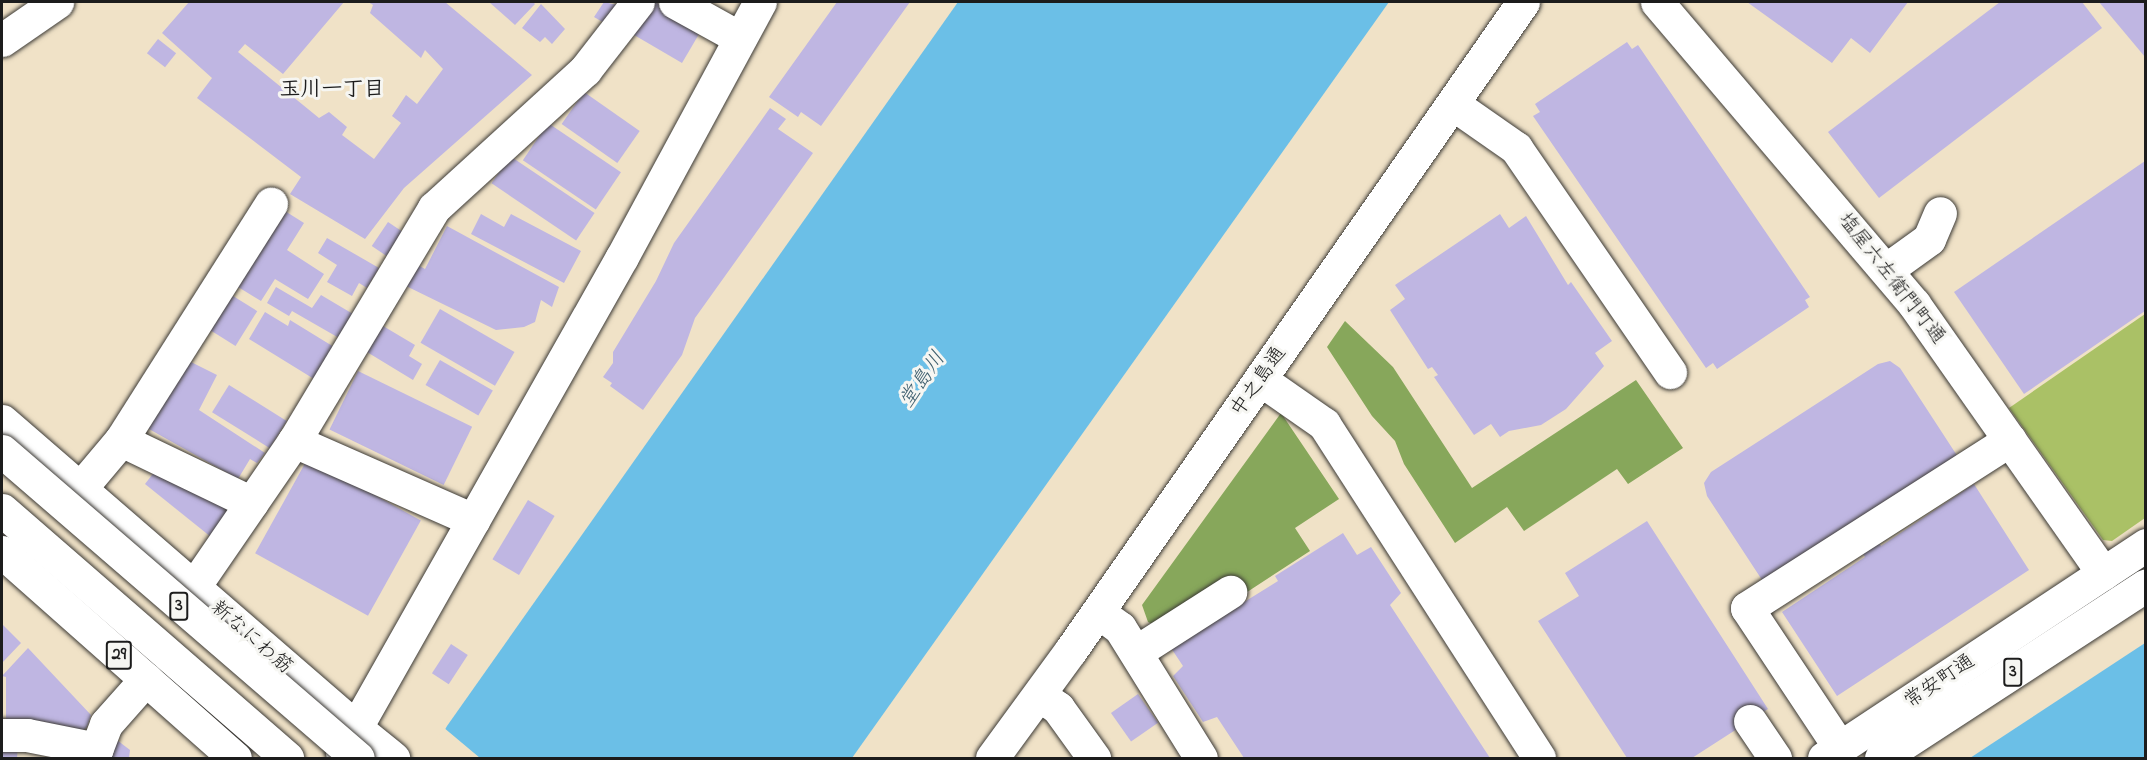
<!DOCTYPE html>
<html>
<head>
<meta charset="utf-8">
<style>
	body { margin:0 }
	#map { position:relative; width:2147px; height:760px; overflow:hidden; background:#f0e2c7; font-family:"Indie Flower","Klee One",sans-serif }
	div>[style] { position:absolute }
	.green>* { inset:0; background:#aac166 }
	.forest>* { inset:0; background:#87a75b }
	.water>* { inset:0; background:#6bbfe7 }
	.pier>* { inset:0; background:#f0e2c7 }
	.building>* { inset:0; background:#bfb6e2; transform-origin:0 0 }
	.roads { filter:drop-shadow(0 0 2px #3c3a36) drop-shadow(0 0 2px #3c3a36) }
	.minor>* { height:33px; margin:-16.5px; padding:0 16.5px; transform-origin:16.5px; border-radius:16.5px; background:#fff }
	.major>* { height:33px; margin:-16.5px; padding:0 16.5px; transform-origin:16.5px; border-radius:16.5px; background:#fff }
	.highway>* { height:33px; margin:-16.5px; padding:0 16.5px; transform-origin:16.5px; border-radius:16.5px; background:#fff }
	.bridges { filter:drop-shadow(0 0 2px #3c3a36) drop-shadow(0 0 2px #3c3a36) }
	.highway-bridge>* { height:33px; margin:-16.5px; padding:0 16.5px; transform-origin:16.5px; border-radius:16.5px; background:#fff }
	span { translate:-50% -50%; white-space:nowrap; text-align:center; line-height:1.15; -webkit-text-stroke:6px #f6f6f2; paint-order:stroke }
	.shield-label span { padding:2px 4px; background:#f6f6f2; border:2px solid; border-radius:4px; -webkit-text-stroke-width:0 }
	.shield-label { font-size:18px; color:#1c1c1c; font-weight:700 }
	.street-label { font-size:20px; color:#1c1c1c }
	.neighbourhood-label { font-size:21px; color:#1c1c1c; font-weight:700 }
	.water-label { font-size:21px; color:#3c5d6d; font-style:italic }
	.frame { position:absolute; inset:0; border:3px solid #1c1c1c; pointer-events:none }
</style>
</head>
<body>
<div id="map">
	<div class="green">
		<div style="clip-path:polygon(2145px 314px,2145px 518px,2112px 541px,2103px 540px,2009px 408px)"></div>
	</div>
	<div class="forest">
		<div style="clip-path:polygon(1345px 321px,1393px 367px,1472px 488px,1636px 380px,1683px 448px,1628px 484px,1617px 469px,1524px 531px,1507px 507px,1455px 543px,1404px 464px,1395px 441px,1372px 416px,1327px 347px)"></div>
		<div style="clip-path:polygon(1281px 413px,1339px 499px,1295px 528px,1310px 551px,1238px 598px,1157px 626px,1148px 622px,1142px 605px)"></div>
	</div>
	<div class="water">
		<div style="clip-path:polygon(958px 2px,1389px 2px,852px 758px,429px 758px,447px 726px)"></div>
		<div style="clip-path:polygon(2145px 643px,2145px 758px,1970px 758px)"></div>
	</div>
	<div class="pier">
		<div style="clip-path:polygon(443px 727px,480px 758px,426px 758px)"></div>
	</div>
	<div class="building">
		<div style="clip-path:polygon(189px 2px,344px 2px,283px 74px,245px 44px,238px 52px,319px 118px,329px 112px,347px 127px,342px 135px,374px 159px,401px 123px,392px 116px,406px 95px,417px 104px,443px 69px,425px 50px,421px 58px,370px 13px,373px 5px,368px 2px,445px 2px,532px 75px,404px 188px,365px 239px,290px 194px,301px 177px,197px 98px,212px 78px,162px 33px)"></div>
		<div style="clip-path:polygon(489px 2px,533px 2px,535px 4px,515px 25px)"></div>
		<div style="clip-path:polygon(604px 2px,617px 5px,606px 24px,594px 17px)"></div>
		<div style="clip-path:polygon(655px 2px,702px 29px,682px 63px,629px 32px,644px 6px)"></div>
		<div style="clip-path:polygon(837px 2px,910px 2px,821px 126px,801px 112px,798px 117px,769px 97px)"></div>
		<div style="clip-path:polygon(1747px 2px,1908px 2px,1870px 53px,1851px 38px,1832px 63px)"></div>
		<div style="clip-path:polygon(2000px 2px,2082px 2px,2102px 28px,1879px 198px,1828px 132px)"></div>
		<div style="clip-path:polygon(2099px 2px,2145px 2px,2145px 57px)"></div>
		<div style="clip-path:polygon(541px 4px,565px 29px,552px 44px,545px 37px,540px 42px,522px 28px)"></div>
		<div style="left:158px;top:39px;width:23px;height:18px;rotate:38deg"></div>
		<div style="clip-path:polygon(1627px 42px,1632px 49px,1638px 45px,1810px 297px,1805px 300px,1809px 307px,1717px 369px,1713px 363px,1706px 368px,1533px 116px,1540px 112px,1535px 104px)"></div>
		<div style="left:584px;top:92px;width:68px;height:39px;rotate:35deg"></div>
		<div style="clip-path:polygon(770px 108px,786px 119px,778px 129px,813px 153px,695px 318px,682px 355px,643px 410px,610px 386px,612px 383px,603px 377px,613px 363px,613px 352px,656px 281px,674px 243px)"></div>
		<div style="left:548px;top:123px;width:88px;height:45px;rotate:34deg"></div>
		<div style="left:510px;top:156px;width:102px;height:33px;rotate:34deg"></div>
		<div style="clip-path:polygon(2145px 161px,2145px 311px,2024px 394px,1954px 292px)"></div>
		<div style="clip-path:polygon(277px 206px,304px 223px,287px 250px,324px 274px,308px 299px,275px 279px,261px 301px,230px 282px)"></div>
		<div style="clip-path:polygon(481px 214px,504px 227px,511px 214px,581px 251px,564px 283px,471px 234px)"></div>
		<div style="clip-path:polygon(1500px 214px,1509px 228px,1526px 216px,1568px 285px,1571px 282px,1612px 341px,1595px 353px,1604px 366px,1566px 409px,1541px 425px,1509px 431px,1500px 437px,1491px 424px,1474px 435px,1434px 377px,1438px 375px,1432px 367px,1428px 369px,1390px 310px,1405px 299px,1395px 285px)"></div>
		<div style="left:388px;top:222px;width:18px;height:29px;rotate:34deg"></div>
		<div style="clip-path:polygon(447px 226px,559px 287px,552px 307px,541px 300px,535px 322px,524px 327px,496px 330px,404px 285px,414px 263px,425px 269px)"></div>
		<div style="clip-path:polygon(327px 238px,379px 268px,367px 288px,359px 283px,352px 296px,327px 282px,337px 265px,318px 253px)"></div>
		<div style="clip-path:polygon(276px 287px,312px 308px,321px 295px,353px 314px,339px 338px,292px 311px,289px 316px,267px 303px)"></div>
		<div style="left:225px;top:291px;width:38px;height:41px;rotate:32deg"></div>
		<div style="left:440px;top:309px;width:86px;height:39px;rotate:30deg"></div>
		<div style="clip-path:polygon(265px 312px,288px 326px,290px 320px,334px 347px,314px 379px,249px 339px)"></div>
		<div style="clip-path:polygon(378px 323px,415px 345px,409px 356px,422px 364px,413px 380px,362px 349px)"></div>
		<div style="clip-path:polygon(183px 358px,217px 375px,199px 410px,265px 453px,257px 463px,250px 459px,238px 479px,149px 429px,145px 422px)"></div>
		<div style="left:440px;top:360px;width:61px;height:29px;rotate:30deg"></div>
		<div style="clip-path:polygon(1890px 361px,1900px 368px,1958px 457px,1863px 519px,1881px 546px,1974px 484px,2029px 570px,1837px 696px,1782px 612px,1865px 557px,1847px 529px,1764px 583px,1707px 496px,1704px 483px,1711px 472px,1878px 364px)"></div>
		<div style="left:358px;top:371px;width:127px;height:65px;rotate:26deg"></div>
		<div style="left:229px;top:385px;width:68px;height:32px;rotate:32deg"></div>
		<div style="left:308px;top:458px;width:129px;height:109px;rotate:29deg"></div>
		<div style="clip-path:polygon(162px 462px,230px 498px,229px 515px,211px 537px,145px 484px)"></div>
		<div style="left:528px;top:500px;width:31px;height:69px;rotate:31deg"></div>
		<div style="clip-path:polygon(1647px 521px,1768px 709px,1692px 758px,1627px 758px,1538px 621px,1579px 596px,1565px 573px)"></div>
		<div style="clip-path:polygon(1343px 533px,1357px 555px,1371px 547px,1401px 593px,1390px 605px,1490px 758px,1244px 758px,1217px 717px,1203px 722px,1173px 676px,1183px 666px,1169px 645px,1239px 600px,1241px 604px,1278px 581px,1275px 576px)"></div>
		<div style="clip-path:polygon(2px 624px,21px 643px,2px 663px)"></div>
		<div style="left:451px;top:644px;width:20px;height:35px;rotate:33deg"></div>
		<div style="clip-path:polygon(28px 648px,91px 715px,87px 727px,76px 737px,6px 728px,6px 677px,2px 676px)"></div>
		<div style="left:1138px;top:694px;width:35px;height:33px;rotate:55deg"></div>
		<div style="clip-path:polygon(113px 737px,130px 750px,129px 758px,104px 758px)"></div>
		<div style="left:2px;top:744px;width:16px;height:14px;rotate:4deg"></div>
	</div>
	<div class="roads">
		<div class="minor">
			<div style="left:675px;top:2px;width:74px;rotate:29deg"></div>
			<div style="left:1657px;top:2px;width:397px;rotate:49.6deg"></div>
			<div style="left:1914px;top:304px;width:329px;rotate:54.9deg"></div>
			<div style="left:2px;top:40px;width:67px;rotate:-34.6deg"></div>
			<div style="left:1453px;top:104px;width:77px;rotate:34.9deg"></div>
			<div style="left:1516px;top:148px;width:272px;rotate:55.5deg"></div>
			<div style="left:1886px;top:270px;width:53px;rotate:-35.8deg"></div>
			<div style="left:1929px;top:239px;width:28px;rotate:-67deg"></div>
			<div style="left:1261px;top:380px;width:77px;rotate:34.9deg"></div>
			<div style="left:1324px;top:424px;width:397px;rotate:57.2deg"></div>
			<div style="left:121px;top:440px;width:145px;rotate:25.7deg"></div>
			<div style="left:294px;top:441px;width:196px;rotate:23.8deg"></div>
			<div style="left:78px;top:491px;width:67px;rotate:-49.9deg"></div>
			<div style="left:121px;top:440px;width:280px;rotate:-57.6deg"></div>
			<div style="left:193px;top:588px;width:178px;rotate:-55.5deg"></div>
			<div style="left:294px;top:441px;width:272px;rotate:-59deg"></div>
			<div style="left:434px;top:208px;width:205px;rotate:-42.4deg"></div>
			<div style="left:585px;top:70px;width:86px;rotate:-52.1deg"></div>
			<div style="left:1098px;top:612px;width:27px;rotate:36deg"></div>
			<div style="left:1120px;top:628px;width:153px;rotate:58.1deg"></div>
			<div style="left:1136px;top:652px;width:112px;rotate:-32.6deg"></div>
			<div style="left:1039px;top:695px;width:23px;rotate:34deg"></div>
			<div style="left:1058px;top:708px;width:62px;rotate:54.2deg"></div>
			<div style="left:1750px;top:721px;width:45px;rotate:56deg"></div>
			<div style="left:356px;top:728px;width:48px;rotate:39deg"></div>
			<div style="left:2px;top:735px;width:25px"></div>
			<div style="left:27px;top:735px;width:71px;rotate:11.3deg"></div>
			<div style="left:1840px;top:748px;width:168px;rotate:-123.6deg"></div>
			<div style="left:1747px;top:608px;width:312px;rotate:-32.6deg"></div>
			<div style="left:342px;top:752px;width:569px;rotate:-60.51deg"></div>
			<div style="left:622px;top:257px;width:290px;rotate:-61.6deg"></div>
			<div style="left:93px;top:758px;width:36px;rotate:-69deg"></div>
			<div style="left:106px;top:724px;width:60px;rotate:-48.4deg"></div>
			<div style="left:992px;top:758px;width:134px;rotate:-53.8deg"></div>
			<div style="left:1071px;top:650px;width:790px;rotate:-55.1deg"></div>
			<div style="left:1824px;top:758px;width:386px;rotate:-33.5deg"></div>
		</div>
		<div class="major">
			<div style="left:2px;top:421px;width:469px;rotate:40.9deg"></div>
			<div style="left:2px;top:552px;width:311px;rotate:41.5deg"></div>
		</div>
		<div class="highway">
			<div style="left:2px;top:510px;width:378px;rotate:41deg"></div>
			<div style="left:1881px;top:758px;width:316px;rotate:-33.1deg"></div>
		</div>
	</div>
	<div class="bridges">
		<div class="highway-bridge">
			<div style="left:2px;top:451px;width:470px;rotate:40.8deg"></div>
		</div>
	</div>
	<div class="shield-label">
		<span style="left:179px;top:606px">3</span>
		<span style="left:119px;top:655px">29</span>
		<span style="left:2013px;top:672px">3</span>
	</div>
	<div class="street-label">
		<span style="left:1891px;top:279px;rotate:52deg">塩屋六左衛門町通</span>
		<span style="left:1259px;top:382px;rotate:-55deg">中之島通</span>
		<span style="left:251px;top:638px;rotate:41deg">新なにわ筋</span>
		<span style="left:1940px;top:682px;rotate:-34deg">常安町通</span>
	</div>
	<div class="neighbourhood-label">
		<span style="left:332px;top:90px">玉川一丁目</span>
	</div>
	<div class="water-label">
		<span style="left:923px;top:380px;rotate:-55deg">堂島川</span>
	</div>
	<div class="frame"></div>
</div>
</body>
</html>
